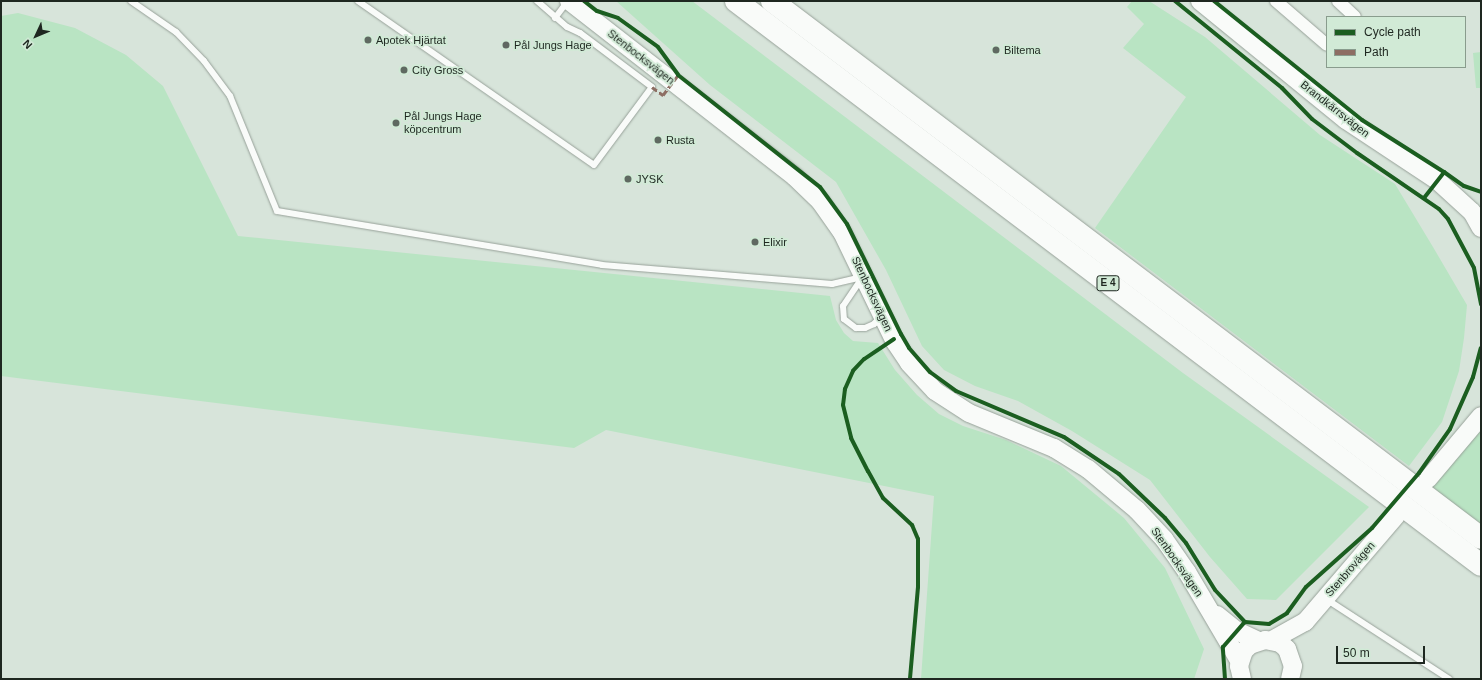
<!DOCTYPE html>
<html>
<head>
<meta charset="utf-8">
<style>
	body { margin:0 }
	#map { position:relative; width:1482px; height:680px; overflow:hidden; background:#d7e4da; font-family:Arial,sans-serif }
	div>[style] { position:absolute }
	.green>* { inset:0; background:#b9e4c3 }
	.roads { filter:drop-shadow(0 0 1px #97a199) drop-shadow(0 0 1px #97a199) }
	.lane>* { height:6px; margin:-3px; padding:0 3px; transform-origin:3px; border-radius:3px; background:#f9fbf9 }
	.street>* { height:12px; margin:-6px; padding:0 6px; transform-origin:6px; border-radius:6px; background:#f9fbf9 }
	.secondary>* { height:18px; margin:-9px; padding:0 9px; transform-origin:9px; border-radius:9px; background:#f9fbf9 }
	.highway>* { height:22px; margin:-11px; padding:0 11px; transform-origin:11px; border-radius:11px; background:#f9fbf9 }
	.quiet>* { height:3px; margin-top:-1.5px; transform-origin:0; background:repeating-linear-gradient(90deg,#8d6e63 0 6px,transparent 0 9px) }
	.cycleway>* { height:4px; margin:-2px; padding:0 2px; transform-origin:2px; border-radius:2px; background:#1b5e20 }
	.dots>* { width:11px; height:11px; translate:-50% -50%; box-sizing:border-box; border:2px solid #d1ead6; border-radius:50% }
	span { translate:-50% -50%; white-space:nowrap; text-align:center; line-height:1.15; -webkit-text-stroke:3.5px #d1ead6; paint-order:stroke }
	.shield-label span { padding:1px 3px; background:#d1ead6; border:1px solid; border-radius:3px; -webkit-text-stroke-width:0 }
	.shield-label { font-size:10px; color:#1e2720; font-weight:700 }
	.poi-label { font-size:11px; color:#1e2720 }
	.left { translate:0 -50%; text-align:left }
	.street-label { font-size:11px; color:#1e2720 }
	.frame { position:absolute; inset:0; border:2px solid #1e2720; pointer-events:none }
	.legend { position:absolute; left:1326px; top:16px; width:140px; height:52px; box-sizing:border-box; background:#d1ead6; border:1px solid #899c8d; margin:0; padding:5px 7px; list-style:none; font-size:12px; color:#1e2720 }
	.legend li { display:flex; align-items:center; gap:8px; height:20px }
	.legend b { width:20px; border:1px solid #899c8d }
	.north { position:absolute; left:16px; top:16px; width:40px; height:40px; -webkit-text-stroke:3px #d1ead6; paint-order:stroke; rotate:226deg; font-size:11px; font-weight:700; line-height:16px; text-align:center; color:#1e2720 }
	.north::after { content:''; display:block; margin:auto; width:14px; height:18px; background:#1e2720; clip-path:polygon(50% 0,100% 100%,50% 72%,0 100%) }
	.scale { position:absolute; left:1336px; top:646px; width:89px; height:18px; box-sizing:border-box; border:2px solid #1e2720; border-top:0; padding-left:5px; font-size:12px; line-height:14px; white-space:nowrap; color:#1e2720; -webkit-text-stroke:3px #d1ead6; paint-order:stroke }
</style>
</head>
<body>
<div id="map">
	<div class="green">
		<div style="clip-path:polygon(616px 1px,692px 1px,1183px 373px,1369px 507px,1276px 600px,1247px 599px,1210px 557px,1150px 480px,1072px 431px,1018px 401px,975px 386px,944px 370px,922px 346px,886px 270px,836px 182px,710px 85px)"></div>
		<div style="clip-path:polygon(1132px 1px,1149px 1px,1205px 37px,1320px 135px,1395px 184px,1433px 247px,1467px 305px,1464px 338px,1459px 371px,1442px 422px,1409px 466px,1095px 228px,1186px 97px,1123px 48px,1144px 24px,1127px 7px)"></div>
		<div style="clip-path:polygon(18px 13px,75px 28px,126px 55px,163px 86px,238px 236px,830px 296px,836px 320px,844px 333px,853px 341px,878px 343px,895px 370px,917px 395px,939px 414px,963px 426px,1006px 440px,1061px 466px,1124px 518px,1165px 568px,1204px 649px,1194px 679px,921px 679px,934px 496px,606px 430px,574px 448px,1px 376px,1px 16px)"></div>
		<div style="clip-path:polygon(1481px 52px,1481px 88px,1476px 88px,1473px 53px)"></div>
		<div style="clip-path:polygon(1481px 421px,1481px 526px,1424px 483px)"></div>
	</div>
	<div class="roads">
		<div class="lane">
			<div style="left:131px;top:1px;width:55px;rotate:34.6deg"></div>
			<div style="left:176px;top:32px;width:40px;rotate:46deg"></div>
			<div style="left:204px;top:61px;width:44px;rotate:53.4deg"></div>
			<div style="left:230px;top:96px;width:124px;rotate:67.8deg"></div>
			<div style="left:277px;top:211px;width:329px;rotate:9.4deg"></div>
			<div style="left:602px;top:265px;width:231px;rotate:4.7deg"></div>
			<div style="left:832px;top:284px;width:31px;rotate:-13deg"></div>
			<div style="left:358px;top:1px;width:287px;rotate:34.8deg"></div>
			<div style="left:594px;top:165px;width:97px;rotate:-53.4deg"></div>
			<div style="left:652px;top:87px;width:90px;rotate:-143.1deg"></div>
			<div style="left:580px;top:33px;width:14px;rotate:-155deg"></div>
			<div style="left:567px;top:27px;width:40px;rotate:-139deg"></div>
			<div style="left:555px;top:18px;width:20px;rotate:-53deg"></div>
			<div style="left:862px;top:278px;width:34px;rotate:124deg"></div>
			<div style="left:843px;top:306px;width:13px;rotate:86deg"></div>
			<div style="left:844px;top:319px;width:15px;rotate:37deg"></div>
			<div style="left:856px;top:328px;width:9px"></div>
			<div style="left:865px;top:328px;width:10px;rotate:-24deg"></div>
			<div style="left:874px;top:324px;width:9px;rotate:-49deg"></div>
			<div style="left:1326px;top:599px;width:147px;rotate:33deg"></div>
		</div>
		<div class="street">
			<div style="left:1276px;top:1px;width:67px;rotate:40.8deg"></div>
			<div style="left:1338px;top:1px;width:23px;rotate:43deg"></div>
		</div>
		<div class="secondary">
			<div style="left:569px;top:1px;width:286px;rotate:37.9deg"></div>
			<div style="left:795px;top:177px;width:35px;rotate:44deg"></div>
			<div style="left:820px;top:201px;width:38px;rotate:55deg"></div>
			<div style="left:842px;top:232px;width:122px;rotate:64.3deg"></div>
			<div style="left:895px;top:342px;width:25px;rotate:56deg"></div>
			<div style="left:909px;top:363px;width:38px;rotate:47deg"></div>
			<div style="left:935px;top:391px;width:40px;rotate:32.9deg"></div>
			<div style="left:969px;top:413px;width:92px;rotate:22.4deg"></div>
			<div style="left:1054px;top:448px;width:40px;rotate:32deg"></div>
			<div style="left:1088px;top:469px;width:64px;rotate:39.9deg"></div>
			<div style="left:1137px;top:510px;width:40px;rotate:47deg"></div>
			<div style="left:1164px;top:539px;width:40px;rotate:55.1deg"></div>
			<div style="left:1187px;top:572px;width:104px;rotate:59.5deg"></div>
			<div style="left:1200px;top:1px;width:188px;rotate:39.2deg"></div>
			<div style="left:1346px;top:120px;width:110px;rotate:33.5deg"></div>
			<div style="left:1438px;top:181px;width:46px;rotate:42.4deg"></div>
			<div style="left:1472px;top:212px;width:18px;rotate:61deg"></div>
			<div style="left:1428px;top:479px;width:82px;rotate:-49.9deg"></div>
			<div style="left:1217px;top:615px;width:26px;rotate:39deg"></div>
			<div style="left:1237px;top:631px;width:23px;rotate:25deg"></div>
			<div style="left:1272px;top:640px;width:38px;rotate:-29deg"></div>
			<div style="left:1305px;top:622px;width:140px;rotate:-49.4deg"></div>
			<div style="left:1242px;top:679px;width:13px;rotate:-103deg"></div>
			<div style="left:1239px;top:666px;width:16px;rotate:-72deg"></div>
			<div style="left:1244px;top:651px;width:8px;rotate:-45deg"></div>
			<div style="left:1250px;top:645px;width:16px;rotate:-18deg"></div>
			<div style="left:1265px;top:640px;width:15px;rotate:11deg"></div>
			<div style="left:1280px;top:643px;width:9px;rotate:41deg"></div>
			<div style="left:1287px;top:649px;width:18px;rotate:71deg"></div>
			<div style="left:1293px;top:666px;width:13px;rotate:103deg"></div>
		</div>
		<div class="highway">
			<div style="left:736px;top:1px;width:934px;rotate:37.13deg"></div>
			<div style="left:772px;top:1px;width:889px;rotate:37.14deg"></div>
		</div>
	</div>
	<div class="quiet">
		<div style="left:652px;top:87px;width:14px;rotate:36deg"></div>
		<div style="left:663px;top:95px;width:25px;rotate:-53deg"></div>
	</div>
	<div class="cycleway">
		<div style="left:584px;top:1px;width:16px;rotate:38deg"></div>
		<div style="left:597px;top:11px;width:22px;rotate:18deg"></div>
		<div style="left:618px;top:18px;width:49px;rotate:35.9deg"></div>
		<div style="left:658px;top:47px;width:34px;rotate:54deg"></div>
		<div style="left:678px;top:75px;width:181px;rotate:38.3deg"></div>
		<div style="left:820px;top:187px;width:46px;rotate:53.9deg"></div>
		<div style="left:847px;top:224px;width:123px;rotate:63.9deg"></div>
		<div style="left:901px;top:334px;width:16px;rotate:60deg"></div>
		<div style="left:909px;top:348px;width:32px;rotate:49deg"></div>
		<div style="left:930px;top:372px;width:32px;rotate:36deg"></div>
		<div style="left:956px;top:391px;width:117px;rotate:23.1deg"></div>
		<div style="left:1064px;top:437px;width:66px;rotate:33.9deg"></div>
		<div style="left:1119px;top:474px;width:64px;rotate:43.7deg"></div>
		<div style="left:1165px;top:518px;width:33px;rotate:50deg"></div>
		<div style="left:1186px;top:543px;width:55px;rotate:58.3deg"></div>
		<div style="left:1215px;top:590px;width:44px;rotate:46.8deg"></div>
		<div style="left:1175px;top:1px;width:138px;rotate:39.1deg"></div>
		<div style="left:1282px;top:88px;width:43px;rotate:45.9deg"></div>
		<div style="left:1312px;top:119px;width:56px;rotate:37.1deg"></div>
		<div style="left:1357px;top:153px;width:99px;rotate:34.3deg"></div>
		<div style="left:1439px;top:209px;width:13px;rotate:48deg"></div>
		<div style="left:1448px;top:219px;width:55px;rotate:62deg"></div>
		<div style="left:1474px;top:268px;width:37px;rotate:79deg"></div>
		<div style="left:1214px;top:1px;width:190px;rotate:38.8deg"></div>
		<div style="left:1362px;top:120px;width:97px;rotate:32.4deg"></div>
		<div style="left:1424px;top:198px;width:33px;rotate:-52deg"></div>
		<div style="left:1444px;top:172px;width:24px;rotate:35deg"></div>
		<div style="left:1464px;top:186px;width:18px;rotate:19deg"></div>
		<div style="left:894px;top:339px;width:36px;rotate:146deg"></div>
		<div style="left:864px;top:359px;width:16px;rotate:133deg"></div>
		<div style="left:853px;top:371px;width:20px;rotate:114deg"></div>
		<div style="left:845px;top:389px;width:16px;rotate:97deg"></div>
		<div style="left:843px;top:405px;width:34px;rotate:76deg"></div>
		<div style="left:851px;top:438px;width:37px;rotate:63deg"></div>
		<div style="left:868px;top:471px;width:31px;rotate:61deg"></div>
		<div style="left:883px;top:498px;width:40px;rotate:43deg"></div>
		<div style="left:912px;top:525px;width:15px;rotate:67deg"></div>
		<div style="left:918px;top:539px;width:48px;rotate:90deg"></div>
		<div style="left:918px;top:587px;width:92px;rotate:95deg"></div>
		<div style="left:1225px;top:679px;width:32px;rotate:-94deg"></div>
		<div style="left:1223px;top:647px;width:33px;rotate:-49deg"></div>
		<div style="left:1245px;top:622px;width:24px;rotate:5deg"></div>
		<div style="left:1269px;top:624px;width:21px;rotate:-31deg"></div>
		<div style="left:1287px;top:613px;width:32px;rotate:-54deg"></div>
		<div style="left:1306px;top:587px;width:89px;rotate:-41.8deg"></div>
		<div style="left:1372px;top:528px;width:72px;rotate:-49.5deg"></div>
		<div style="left:1419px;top:473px;width:54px;rotate:-54.8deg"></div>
		<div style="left:1450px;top:429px;width:57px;rotate:-66.1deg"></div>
		<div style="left:1473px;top:377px;width:30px;rotate:-75deg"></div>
	</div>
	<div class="dots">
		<div style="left:368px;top:40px;background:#5f6961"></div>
		<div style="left:506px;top:45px;background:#5f6961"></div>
		<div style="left:996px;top:50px;background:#5f6961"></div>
		<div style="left:404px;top:70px;background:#5f6961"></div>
		<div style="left:396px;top:123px;background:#5f6961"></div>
		<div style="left:658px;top:140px;background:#5f6961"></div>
		<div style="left:628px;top:179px;background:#5f6961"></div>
		<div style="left:755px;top:242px;background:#5f6961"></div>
	</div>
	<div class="shield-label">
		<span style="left:1108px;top:283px">E 4</span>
	</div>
	<div class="poi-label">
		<span class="left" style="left:376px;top:40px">Apotek Hjärtat</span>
		<span class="left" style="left:514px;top:45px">Pål Jungs Hage</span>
		<span class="left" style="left:1004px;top:50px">Biltema</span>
		<span class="left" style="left:412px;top:70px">City Gross</span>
		<span class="left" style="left:404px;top:123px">Pål Jungs Hage<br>köpcentrum</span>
		<span class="left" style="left:666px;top:140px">Rusta</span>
		<span class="left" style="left:636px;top:179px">JYSK</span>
		<span class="left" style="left:763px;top:242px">Elixir</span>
	</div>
	<div class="street-label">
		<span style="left:641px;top:57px;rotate:38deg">Stenbocksvägen</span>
		<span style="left:1335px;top:109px;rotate:38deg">Brandkärrsvägen</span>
		<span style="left:872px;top:294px;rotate:65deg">Stenbocksvägen</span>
		<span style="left:1177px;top:562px;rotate:55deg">Stenbocksvägen</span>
		<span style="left:1350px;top:569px;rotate:-49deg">Stenbrovägen</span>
	</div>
	<div class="frame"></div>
	<ul class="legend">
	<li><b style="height:5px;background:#1b5e20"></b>Cycle path</li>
	<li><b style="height:5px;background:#8d6e63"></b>Path</li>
	</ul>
	<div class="north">N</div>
	<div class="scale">50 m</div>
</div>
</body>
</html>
